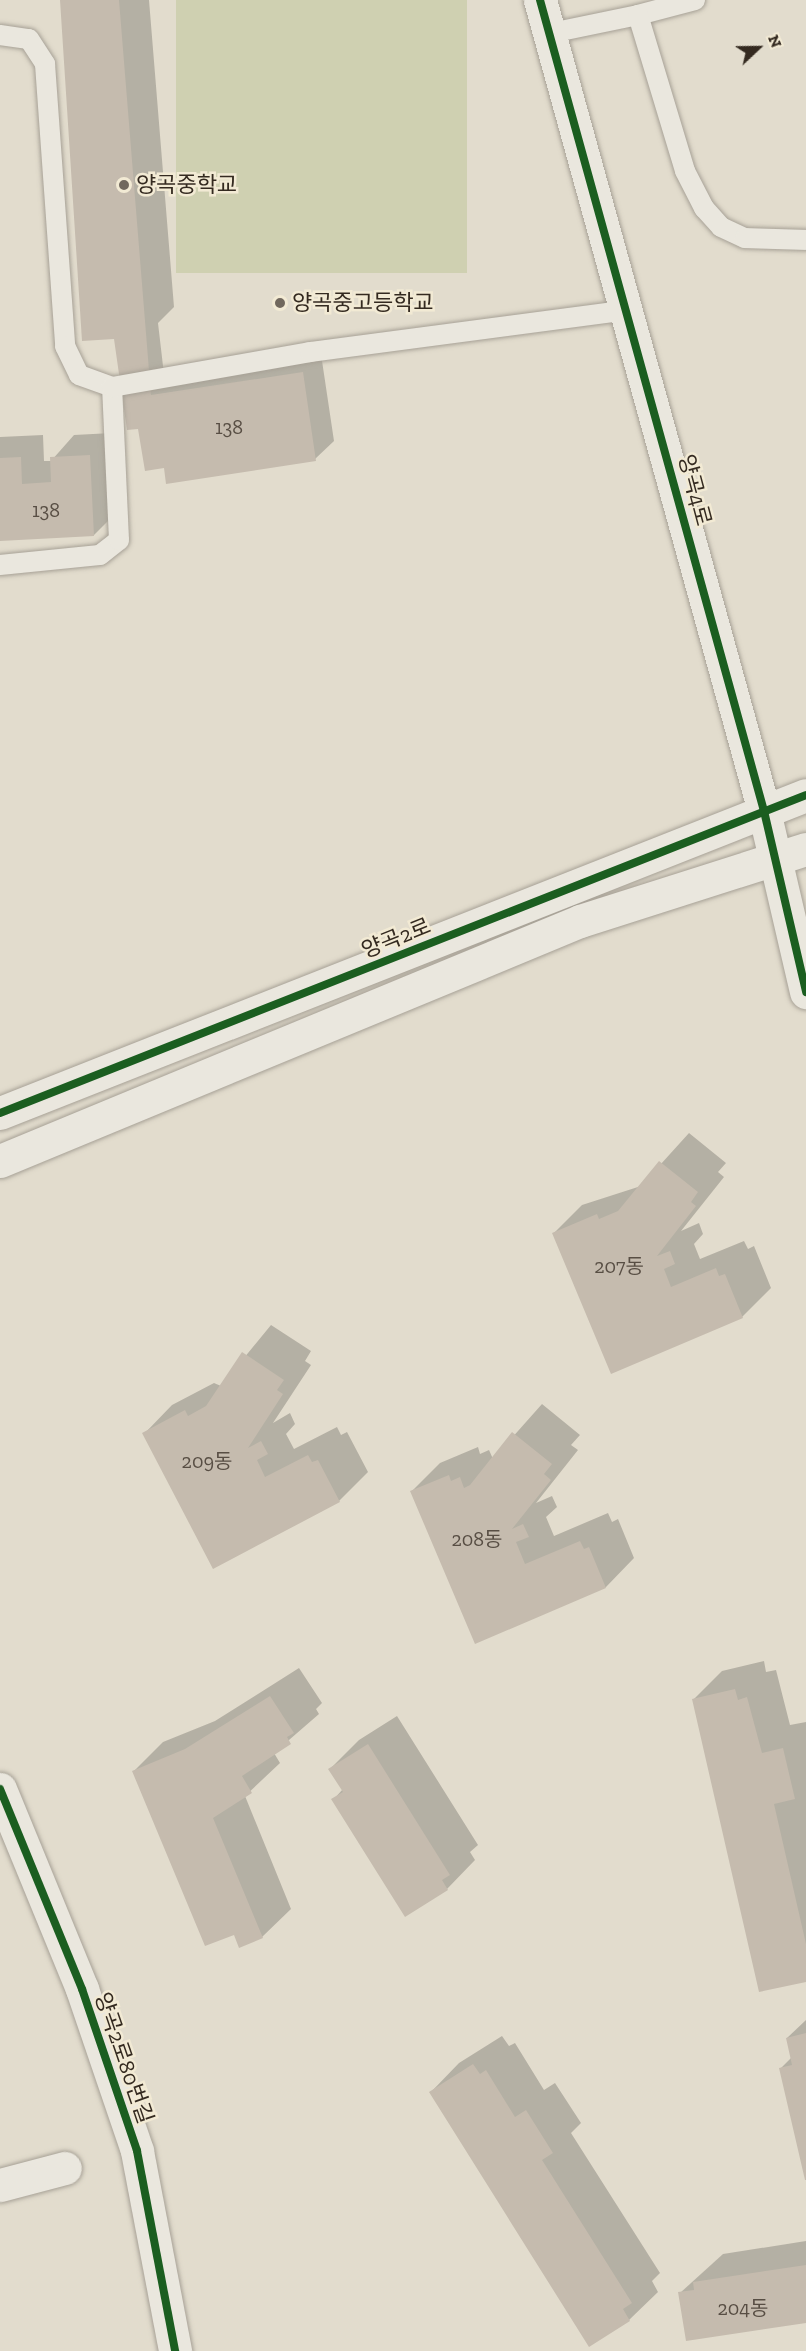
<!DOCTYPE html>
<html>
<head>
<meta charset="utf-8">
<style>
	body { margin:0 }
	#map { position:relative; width:806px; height:2351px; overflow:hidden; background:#e2dccd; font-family:"Zilla Slab","Noto Sans KR",serif }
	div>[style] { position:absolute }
	.green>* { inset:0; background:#cfd0b1; transform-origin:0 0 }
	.shadow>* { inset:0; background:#0003 }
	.building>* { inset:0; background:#c5bbae }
	.roads { filter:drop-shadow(0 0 2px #a7a196) drop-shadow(0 0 2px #a7a196) }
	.service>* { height:20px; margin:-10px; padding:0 10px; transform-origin:10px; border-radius:10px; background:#eae7de }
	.minor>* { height:33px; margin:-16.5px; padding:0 16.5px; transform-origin:16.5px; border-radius:16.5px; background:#eae7de }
	.tertiary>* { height:33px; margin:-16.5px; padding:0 16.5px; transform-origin:16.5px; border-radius:16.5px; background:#eae7de }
	.cycleway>* { height:8px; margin:-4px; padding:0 4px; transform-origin:4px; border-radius:4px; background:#1b5e20 }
	.dots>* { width:16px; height:16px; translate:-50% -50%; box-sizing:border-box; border:3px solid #f2ead4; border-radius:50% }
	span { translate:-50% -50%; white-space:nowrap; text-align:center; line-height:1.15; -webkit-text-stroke:5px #f2ead4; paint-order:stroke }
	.number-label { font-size:20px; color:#584e44 }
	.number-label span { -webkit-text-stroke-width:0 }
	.poi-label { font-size:22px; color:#342a20 }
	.left { translate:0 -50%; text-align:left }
	.street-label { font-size:22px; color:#342a20 }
	.north { position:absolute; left:728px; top:18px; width:60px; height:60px; -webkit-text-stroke:4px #f2ead4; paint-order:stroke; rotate:68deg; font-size:16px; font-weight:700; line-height:24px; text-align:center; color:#342a20 }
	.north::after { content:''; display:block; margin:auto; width:21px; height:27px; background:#342a20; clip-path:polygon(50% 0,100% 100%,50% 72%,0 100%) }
</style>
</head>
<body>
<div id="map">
	<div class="green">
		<div style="left:176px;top:0;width:291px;height:273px"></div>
	</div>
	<div class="shadow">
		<div style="clip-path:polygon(61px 0,149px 0,174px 307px,158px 323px,165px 383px,321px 354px,334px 441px,315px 459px,166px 466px,140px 429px,115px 338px)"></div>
		<div style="clip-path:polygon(112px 433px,117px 512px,94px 535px,0 540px,0 437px,43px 435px,44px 461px,51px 461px,74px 435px)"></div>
		<div style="clip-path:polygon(689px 1133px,726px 1163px,718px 1172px,724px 1177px,681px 1231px,699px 1223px,703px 1234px,694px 1244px,700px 1259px,744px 1241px,748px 1249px,754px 1246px,771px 1288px,742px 1317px,612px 1372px,554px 1233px,582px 1205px,641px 1186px)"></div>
		<div style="clip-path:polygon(271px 1325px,311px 1351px,305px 1361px,311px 1365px,273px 1423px,290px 1413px,295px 1424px,286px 1434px,294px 1449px,337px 1427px,341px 1435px,347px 1432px,368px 1472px,339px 1501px,214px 1567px,144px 1434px,172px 1405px,214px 1383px,221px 1386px)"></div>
		<div style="clip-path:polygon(542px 1404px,580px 1435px,571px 1445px,578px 1450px,536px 1503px,552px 1496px,557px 1507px,546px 1517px,554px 1536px,608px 1513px,612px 1522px,618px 1519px,634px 1558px,606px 1587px,476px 1642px,412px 1491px,440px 1463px,478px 1447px,480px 1454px,489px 1450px,493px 1459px)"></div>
		<div style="clip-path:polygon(764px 1661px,766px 1672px,776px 1670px,790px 1725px,806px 1722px,806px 1980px,693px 1700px,722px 1671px)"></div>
		<div style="clip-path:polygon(299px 1668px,322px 1703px,316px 1709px,319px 1714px,274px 1753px,280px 1763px,245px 1796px,291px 1909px,262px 1937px,234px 1933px,134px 1771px,163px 1742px,215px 1721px)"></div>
		<div style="clip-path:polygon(397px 1716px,478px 1845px,470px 1852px,475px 1860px,447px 1889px,333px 1800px,343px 1789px,330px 1769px,359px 1740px)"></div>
		<div style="clip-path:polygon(806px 2020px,806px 2177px,781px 2068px,792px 2057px,787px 2038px)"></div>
		<div style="clip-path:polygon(502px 2036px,509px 2046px,515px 2043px,544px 2090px,555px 2083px,581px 2123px,571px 2133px,660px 2273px,652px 2281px,658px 2292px,629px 2320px,431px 2092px,459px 2063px)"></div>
		<div style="clip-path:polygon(806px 2241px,806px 2321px,680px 2293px,723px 2254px)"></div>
	</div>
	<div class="building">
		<div style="clip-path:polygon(60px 0,119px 0,151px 395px,303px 372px,316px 461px,166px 484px,164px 468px,145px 471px,138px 429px,127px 430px,114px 339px,82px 341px)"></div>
		<div style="clip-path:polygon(90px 455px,94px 536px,0 541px,0 458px,21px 457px,22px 484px,51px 482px,50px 457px)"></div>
		<div style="clip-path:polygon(659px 1161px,698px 1192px,691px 1202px,696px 1206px,657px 1256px,670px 1251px,675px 1264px,664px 1269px,671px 1287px,716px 1268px,719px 1276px,725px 1274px,743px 1318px,611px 1374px,552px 1233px,597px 1214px,599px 1219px,618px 1211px)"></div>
		<div style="clip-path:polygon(242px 1352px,284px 1380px,277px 1390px,283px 1394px,248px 1448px,261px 1441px,268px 1454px,257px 1460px,265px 1477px,308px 1455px,312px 1462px,318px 1460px,340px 1502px,213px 1569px,142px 1433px,185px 1410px,188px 1416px,206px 1406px)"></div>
		<div style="clip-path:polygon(512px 1432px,552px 1464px,544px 1474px,551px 1480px,512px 1529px,523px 1524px,529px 1537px,516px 1542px,525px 1564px,580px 1541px,584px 1549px,589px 1547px,606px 1588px,475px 1644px,410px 1491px,449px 1475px,451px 1481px,460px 1477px,464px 1488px,470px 1485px)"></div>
		<div style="clip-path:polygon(735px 1689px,738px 1700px,747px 1697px,762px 1753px,783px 1748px,795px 1799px,774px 1804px,806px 1944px,806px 1982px,759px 1992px,692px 1699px)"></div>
		<div style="clip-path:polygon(270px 1696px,294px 1733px,287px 1737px,291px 1744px,242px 1776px,252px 1793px,213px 1818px,263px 1938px,239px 1948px,234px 1935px,205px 1946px,132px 1771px,185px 1749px)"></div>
		<div style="clip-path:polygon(368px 1744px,450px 1875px,442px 1880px,448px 1890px,405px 1917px,331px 1799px,343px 1792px,328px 1769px)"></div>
		<div style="clip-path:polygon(806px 2033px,806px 2180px,805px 2180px,779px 2068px,792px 2065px,786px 2038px)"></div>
		<div style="clip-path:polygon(473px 2064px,480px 2074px,486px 2070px,515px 2117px,526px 2110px,553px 2153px,542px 2160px,632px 2303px,623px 2309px,630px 2321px,589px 2347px,429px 2092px)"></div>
		<div style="clip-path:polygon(806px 2265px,806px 2323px,686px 2341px,678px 2292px,694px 2290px,693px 2282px)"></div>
	</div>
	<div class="roads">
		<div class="service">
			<div style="left:638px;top:15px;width:59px;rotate:-14.7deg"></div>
			<div style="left:551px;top:33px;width:89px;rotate:-11.7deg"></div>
			<div style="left:638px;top:15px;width:163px;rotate:73.2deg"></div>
			<div style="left:685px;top:171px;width:42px;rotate:62.8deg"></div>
			<div style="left:704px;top:208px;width:25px;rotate:48deg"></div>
			<div style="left:721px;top:227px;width:26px;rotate:25deg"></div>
			<div style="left:745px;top:238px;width:61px;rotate:1.9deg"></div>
			<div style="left:0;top:35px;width:29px;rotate:8deg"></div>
			<div style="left:29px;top:39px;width:30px;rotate:57deg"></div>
			<div style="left:45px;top:64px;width:283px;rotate:85.9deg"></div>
			<div style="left:65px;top:346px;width:32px;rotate:64deg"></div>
			<div style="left:79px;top:375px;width:35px;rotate:20deg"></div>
			<div style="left:0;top:565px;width:100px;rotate:-5.7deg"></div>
			<div style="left:100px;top:555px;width:24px;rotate:-38deg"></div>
			<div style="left:119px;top:540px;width:153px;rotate:-92.6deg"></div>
			<div style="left:112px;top:387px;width:201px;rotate:-10deg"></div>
			<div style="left:310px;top:352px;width:320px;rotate:-7.5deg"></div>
		</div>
		<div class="minor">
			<div style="left:0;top:1789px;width:216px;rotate:67.7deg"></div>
			<div style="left:82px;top:1989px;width:171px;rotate:71.2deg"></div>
			<div style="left:137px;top:2151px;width:204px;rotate:79.2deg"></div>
			<div style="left:0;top:2185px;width:67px;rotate:-14.7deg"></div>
		</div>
		<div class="tertiary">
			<div style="left:540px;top:0;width:841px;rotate:74.56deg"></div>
			<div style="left:764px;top:811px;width:186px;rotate:76.9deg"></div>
			<div style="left:0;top:1113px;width:866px;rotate:-21.53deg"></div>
			<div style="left:0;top:1161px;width:628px;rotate:-22.48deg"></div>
			<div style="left:580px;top:921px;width:237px;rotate:-17.7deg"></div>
		</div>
	</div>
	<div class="cycleway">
		<div style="left:540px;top:0;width:841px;rotate:74.56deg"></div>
		<div style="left:764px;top:811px;width:186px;rotate:76.9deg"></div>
		<div style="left:0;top:1113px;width:866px;rotate:-21.53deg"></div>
		<div style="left:0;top:1789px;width:216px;rotate:67.7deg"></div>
		<div style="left:82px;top:1989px;width:171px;rotate:71.2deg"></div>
		<div style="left:137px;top:2151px;width:204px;rotate:79.2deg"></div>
	</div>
	<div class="dots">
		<div style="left:124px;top:185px;background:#71685d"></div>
		<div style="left:280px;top:303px;background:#71685d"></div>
	</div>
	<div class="number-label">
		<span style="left:229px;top:427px">138</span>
		<span style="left:46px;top:510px">138</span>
		<span style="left:619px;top:1266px">207동</span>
		<span style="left:207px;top:1461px">209동</span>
		<span style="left:477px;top:1539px">208동</span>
		<span style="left:743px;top:2308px">204동</span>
	</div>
	<div class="poi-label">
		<span class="left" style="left:136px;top:185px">양곡중학교</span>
		<span class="left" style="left:292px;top:303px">양곡중고등학교</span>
	</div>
	<div class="street-label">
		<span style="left:695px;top:490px;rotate:75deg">양곡4로</span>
		<span style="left:396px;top:938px;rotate:-22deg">양곡2로</span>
		<span style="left:124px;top:2058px;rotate:71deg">양곡2로80번길</span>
	</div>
	<div class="north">N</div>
</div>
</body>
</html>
